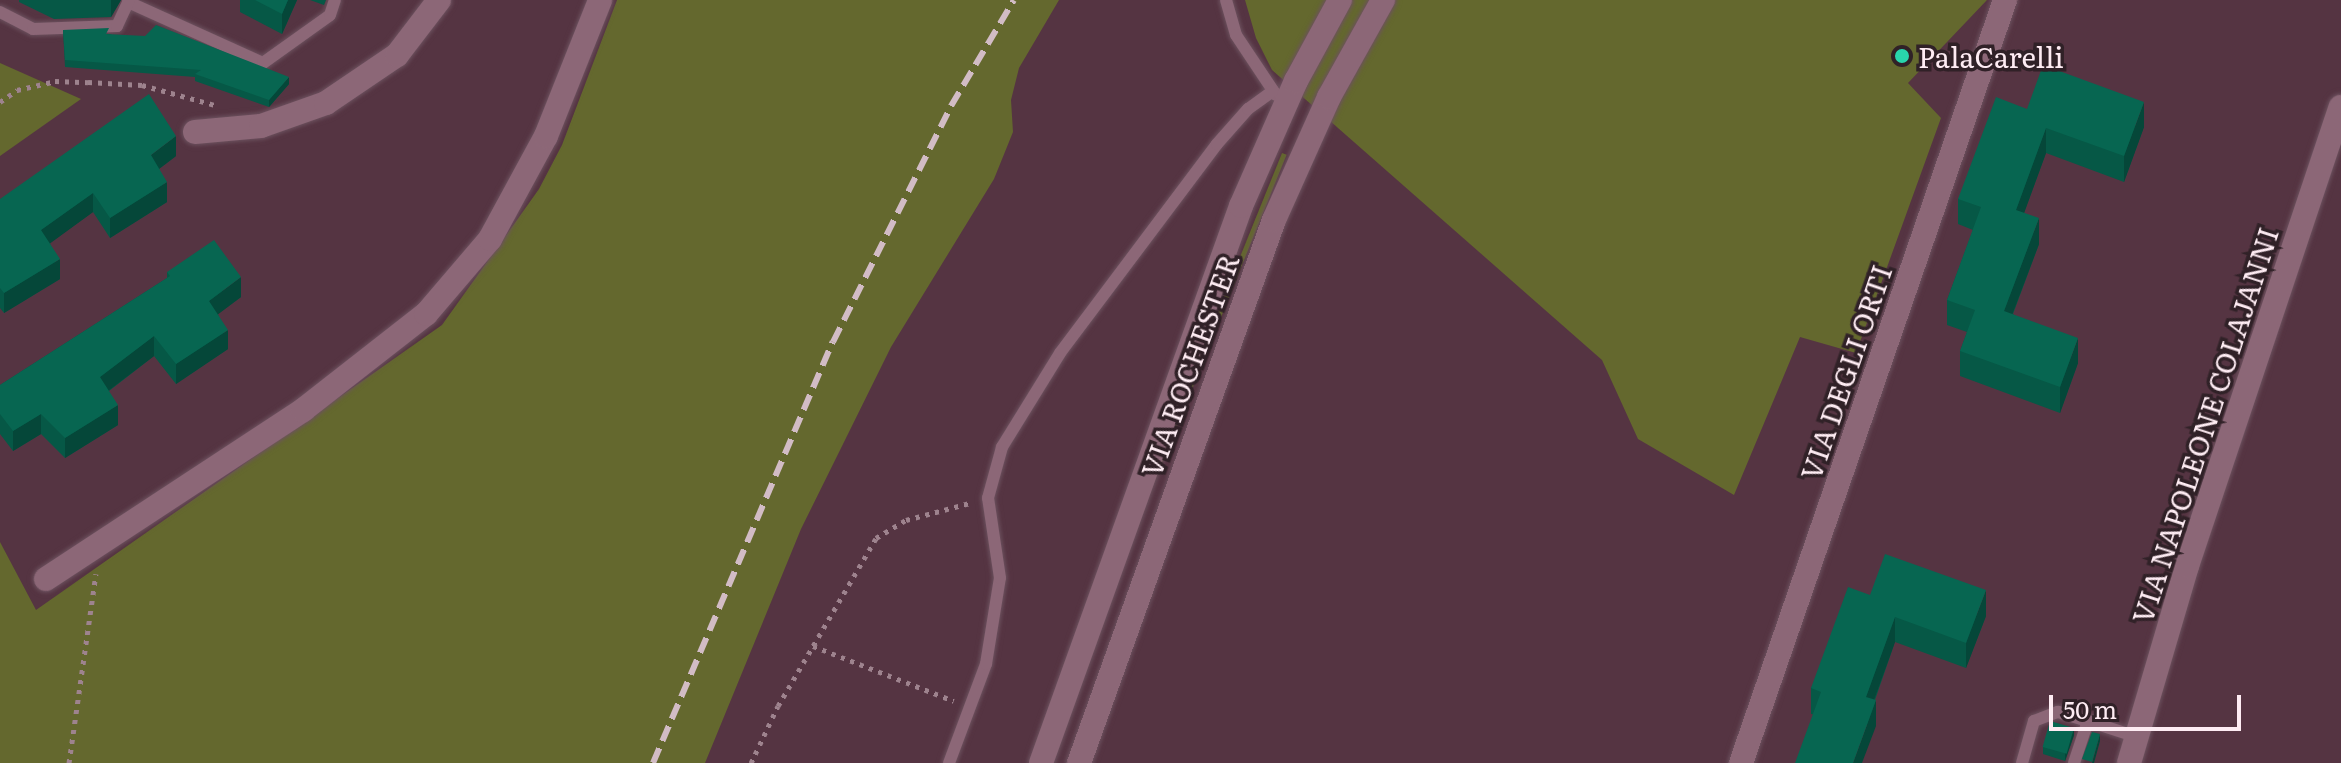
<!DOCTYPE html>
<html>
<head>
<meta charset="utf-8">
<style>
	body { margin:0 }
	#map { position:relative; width:2341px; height:763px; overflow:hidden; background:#553442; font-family:Literata,serif }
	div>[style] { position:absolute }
	.green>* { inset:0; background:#64682e; transform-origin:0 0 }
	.path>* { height:5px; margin-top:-2.5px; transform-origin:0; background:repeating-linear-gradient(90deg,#9e838e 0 4px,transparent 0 10px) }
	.roads { filter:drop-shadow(0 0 2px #6c515e) drop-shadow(0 0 2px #6c515e) }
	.service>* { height:12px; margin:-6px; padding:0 6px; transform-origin:6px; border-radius:6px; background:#8c6777 }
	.minor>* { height:24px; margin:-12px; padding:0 12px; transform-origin:12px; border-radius:12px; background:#8c6777 }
	.secondary>* { height:24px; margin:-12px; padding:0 12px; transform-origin:12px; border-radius:12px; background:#8c6777 }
	.rail>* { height:6px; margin-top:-3px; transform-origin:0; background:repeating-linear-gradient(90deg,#d2bcc5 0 16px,transparent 0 24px) }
	.wall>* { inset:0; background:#065846 }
	.shaded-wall>* { inset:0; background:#054739 }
	.building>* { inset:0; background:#076651; transform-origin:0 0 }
	.dots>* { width:22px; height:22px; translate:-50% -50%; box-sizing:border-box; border:4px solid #302127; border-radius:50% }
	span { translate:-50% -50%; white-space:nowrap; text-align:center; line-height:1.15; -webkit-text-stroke:7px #302127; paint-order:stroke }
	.poi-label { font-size:28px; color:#feecf3 }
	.left { translate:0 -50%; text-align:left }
	.street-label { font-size:28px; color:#feecf3 }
	.scale { position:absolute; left:2049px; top:695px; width:192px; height:36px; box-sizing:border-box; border:4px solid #feecf3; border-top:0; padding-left:10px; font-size:24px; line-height:28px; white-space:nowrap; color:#feecf3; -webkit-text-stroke:6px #302127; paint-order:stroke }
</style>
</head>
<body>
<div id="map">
	<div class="green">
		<div style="clip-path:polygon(617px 0,1059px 0,1019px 68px,1011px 100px,1013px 132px,994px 179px,891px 347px,801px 529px,705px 763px,0 763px,0 542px,36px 610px,442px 325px,539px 189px,562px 145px)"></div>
		<div style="clip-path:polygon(1245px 0,1987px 0,1908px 83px,1941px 118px,1856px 353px,1800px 337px,1734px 495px,1638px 439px,1602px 360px,1272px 70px,1256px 38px)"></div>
		<div style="clip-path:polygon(0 63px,81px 99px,0 156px)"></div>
		<div style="left:1282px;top:153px;width:5px;height:651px;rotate:22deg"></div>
	</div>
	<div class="path">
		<div style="left:0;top:102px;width:21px;rotate:-35deg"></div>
		<div style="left:17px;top:90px;width:39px;rotate:-13deg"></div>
		<div style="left:55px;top:81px;width:33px;rotate:2deg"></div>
		<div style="left:88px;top:82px;width:54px;rotate:3.2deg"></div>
		<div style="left:142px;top:85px;width:76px;rotate:15.3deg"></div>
		<div style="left:813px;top:646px;width:151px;rotate:21.3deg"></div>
		<div style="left:69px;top:763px;width:191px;rotate:-81.9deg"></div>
		<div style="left:751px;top:763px;width:63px;rotate:-64.7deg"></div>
		<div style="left:778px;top:706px;width:194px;rotate:-59.7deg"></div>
		<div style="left:876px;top:538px;width:35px;rotate:-31deg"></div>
		<div style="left:906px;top:520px;width:66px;rotate:-14.9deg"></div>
	</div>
	<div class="roads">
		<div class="service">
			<div style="left:1226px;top:0;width:36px;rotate:74deg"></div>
			<div style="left:1236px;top:35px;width:72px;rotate:56.3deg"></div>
			<div style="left:128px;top:2px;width:148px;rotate:24.3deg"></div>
			<div style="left:263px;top:63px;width:82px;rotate:-35.6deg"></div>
			<div style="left:330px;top:15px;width:16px;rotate:-72deg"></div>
			<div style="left:0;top:12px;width:37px;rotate:27deg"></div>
			<div style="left:33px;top:29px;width:84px;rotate:-2deg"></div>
			<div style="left:117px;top:26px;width:29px;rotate:-65deg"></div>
			<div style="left:949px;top:763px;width:106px;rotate:-69.5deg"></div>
			<div style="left:986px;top:664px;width:87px;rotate:-80.8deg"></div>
			<div style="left:1000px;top:578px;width:81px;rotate:-98.5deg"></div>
			<div style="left:988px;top:498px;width:53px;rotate:-74.6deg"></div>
			<div style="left:1002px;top:447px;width:110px;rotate:-58.3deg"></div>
			<div style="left:1060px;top:353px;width:261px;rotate:-53.1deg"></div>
			<div style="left:1217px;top:144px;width:47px;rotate:-48.5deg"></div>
			<div style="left:1248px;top:109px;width:31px;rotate:-36deg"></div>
			<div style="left:2022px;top:763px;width:44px;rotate:-74.1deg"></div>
			<div style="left:2034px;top:721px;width:26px;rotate:-21deg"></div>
			<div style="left:2058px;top:712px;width:31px;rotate:17deg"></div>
			<div style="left:2074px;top:763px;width:44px;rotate:-71.6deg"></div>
			<div style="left:2088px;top:721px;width:52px;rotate:18.1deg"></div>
		</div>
		<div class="minor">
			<div style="left:195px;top:132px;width:66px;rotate:-5.2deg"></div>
			<div style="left:261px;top:126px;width:69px;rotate:-19.5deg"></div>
			<div style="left:326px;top:103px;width:86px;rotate:-34.1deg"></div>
			<div style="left:397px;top:55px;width:69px;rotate:-52.6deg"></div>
			<div style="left:46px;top:579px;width:308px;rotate:-33.3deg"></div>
			<div style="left:303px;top:410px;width:156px;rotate:-38deg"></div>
			<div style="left:426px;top:314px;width:99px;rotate:-49.5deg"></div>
			<div style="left:490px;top:239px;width:117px;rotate:-61.5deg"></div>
			<div style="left:546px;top:136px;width:146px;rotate:-68.3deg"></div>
			<div style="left:1741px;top:763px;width:807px;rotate:-70.91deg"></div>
			<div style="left:2129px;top:763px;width:205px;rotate:-73.6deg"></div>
			<div style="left:2187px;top:566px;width:484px;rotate:-71.5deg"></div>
		</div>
		<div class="secondary">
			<div style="left:1041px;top:763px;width:592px;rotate:-70.25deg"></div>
			<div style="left:1241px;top:206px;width:137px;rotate:-66.3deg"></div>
			<div style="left:1296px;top:81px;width:92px;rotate:-61.5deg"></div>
			<div style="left:1079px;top:763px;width:577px;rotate:-70.25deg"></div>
			<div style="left:1274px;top:220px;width:135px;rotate:-65.9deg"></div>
			<div style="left:1329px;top:97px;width:111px;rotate:-60.9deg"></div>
		</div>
	</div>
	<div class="rail">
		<div style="left:653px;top:763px;width:458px;rotate:-66.9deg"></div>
		<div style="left:833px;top:342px;width:264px;rotate:-63.4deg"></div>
		<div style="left:951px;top:106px;width:123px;rotate:-59.3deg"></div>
	</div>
	<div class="wall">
		<div style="clip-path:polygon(19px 0,121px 0,111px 17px,54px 19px,19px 2px)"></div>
		<div style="clip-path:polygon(240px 0,297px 0,282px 34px,240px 12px)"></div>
		<div style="clip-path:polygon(310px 0,326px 0,324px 5px)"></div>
		<div style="clip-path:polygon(63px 30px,109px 34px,289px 84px,269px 107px,195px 81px,195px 77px,65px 67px)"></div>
		<div style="clip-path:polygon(2027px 109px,2144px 127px,2124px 182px,2046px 153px,2024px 213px,2039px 244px,2013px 314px,2078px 363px,2060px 413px,1960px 376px,1960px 351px,1967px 332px,1947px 325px,1947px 300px,1973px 230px,1958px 224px,1958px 199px)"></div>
		<div style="clip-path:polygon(176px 156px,159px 169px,167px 202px,110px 238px,93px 212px,50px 243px,60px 279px,4px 313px,0 308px,0 199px)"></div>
		<div style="clip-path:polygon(167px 272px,241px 297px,218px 314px,228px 349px,176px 384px,154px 356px,109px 391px,118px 425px,65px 458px,41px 434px,13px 451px,0 434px,0 385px,167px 278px)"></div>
		<div style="clip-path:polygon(1870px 595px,1986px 616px,1966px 668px,1895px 642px,1875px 700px,1876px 726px,1811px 714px,1811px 688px)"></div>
		<div style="clip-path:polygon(2074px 735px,2065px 761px,2043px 754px,2043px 747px)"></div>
	</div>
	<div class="shaded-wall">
		<div style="clip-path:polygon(111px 0,121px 0,111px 17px)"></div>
		<div style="clip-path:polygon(288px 0,297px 0,282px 34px,282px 14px)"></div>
		<div style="clip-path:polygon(289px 77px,289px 84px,269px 107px,269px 100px)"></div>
		<div style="clip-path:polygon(2144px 102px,2144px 127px,2124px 182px,2124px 156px)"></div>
		<div style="clip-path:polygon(2046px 128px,2046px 153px,2016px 235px,2016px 210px)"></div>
		<div style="clip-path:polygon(176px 136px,176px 156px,151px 175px,151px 155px)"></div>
		<div style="clip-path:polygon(167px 182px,167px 202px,110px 238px,110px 218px)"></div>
		<div style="clip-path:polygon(93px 193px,93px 212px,41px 250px,41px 230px)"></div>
		<div style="clip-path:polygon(2039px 218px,2039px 244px,2004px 336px,2004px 311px)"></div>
		<div style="clip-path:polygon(60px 259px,60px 279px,4px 313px,4px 293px)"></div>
		<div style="clip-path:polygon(241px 277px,241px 297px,209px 321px,209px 301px)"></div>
		<div style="clip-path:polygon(228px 330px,228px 349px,176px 384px,176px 364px)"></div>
		<div style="clip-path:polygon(154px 336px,154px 356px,100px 397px,100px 377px)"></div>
		<div style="clip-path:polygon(2078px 338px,2078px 363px,2060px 413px,2060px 387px)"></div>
		<div style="clip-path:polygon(118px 405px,118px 425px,65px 458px,65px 438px)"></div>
		<div style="clip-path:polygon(41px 414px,41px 434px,13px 451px,13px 431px)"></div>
		<div style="clip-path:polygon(1986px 590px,1986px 616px,1966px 668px,1966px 643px)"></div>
		<div style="clip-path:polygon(1895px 617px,1895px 642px,1866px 722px,1866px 697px)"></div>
		<div style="clip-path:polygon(1876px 700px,1876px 726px,1862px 763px,1853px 763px)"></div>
		<div style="clip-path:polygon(2074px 728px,2074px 735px,2065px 761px,2065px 754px)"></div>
		<div style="clip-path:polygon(2100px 734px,2100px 741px,2094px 763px,2092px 763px)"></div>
	</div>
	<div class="building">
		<div style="clip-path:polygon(255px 0,288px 0,282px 14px)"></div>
		<div style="clip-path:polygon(156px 25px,289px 77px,269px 100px,195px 74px,201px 70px,65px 60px,63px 30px,109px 28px,106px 34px,145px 36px)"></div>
		<div style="clip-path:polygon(2043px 65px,2144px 102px,2124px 156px,2046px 128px,2016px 210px,2039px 218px,2004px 311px,2078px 338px,2060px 387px,1960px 351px,1975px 310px,1947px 300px,1981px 207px,1958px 199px,1996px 97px,2027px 109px)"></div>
		<div style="clip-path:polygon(149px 94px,176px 136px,151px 155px,167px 182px,110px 218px,93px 193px,41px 230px,60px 259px,4px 293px,0 288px,0 199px)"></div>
		<div style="clip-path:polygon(214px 240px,241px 277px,209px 301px,228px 330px,176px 364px,154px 336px,100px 377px,118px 405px,65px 438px,41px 414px,13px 431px,0 414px,0 385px,170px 276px,167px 272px)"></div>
		<div style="clip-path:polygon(1885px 554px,1986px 590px,1966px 643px,1895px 617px,1866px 697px,1876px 700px,1853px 763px,1795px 763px,1821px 692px,1811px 688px,1848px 587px,1870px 595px)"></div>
		<div style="left:2050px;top:721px;width:25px;height:27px;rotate:16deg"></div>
		<div style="clip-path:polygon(2092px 732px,2100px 734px,2092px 762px,2082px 759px)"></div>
	</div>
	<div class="dots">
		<div style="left:1902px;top:56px;background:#29d5ac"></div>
	</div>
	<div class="poi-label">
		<span class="left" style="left:1918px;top:56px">PalaCarelli</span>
	</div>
	<div class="street-label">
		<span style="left:1189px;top:365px;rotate:-70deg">VIA ROCHESTER</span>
		<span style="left:1845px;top:372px;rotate:-71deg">VIA DEGLI ORTI</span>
		<span style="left:2204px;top:425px;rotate:-72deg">VIA NAPOLEONE COLAJANNI</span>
	</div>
	<div class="scale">50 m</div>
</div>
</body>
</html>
